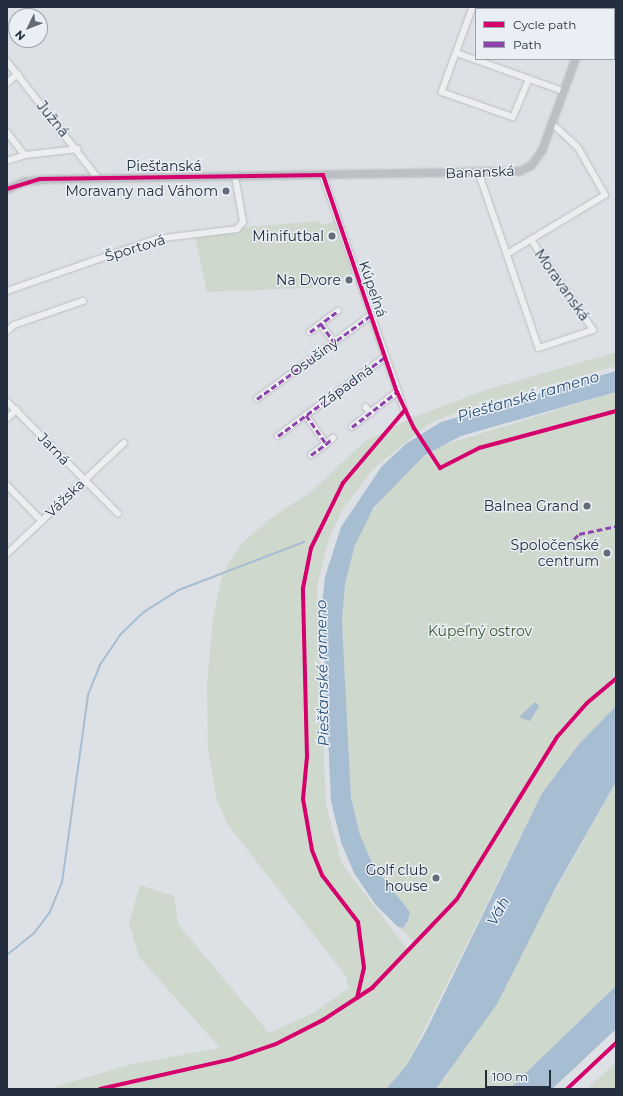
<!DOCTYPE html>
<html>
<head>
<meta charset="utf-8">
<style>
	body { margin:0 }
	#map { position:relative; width:623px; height:1096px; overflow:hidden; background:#dde0e4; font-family:Montserrat,sans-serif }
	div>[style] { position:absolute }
	.green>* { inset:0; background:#ced8cd }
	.water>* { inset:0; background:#a7bed2 }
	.stream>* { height:1.5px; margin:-0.75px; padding:0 0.75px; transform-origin:0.75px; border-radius:0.75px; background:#a7bed2 }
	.roads { filter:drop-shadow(0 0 1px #bbbec2) drop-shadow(0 0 1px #bbbec2) }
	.street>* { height:5.5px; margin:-2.75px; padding:0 2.75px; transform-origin:2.75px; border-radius:2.75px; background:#edeef0 }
	.secondary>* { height:7px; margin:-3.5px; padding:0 3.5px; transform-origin:3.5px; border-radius:3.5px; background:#bcbfc4 }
	.quiet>* { height:3px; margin-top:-1.5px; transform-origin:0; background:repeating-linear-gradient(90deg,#8e44ad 0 6px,transparent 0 9px) }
	.cycleway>* { height:4px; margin:-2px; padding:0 2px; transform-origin:2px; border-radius:2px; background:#d6006c }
	.dots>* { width:11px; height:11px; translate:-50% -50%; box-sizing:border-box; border:2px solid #e9eff5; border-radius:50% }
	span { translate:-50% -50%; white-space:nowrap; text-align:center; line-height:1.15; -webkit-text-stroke:3px #e9eff5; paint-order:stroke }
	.street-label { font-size:14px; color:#232e3e }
	.poi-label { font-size:14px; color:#232e3e }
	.right { translate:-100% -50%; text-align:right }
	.park-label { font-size:14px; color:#395b2f }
	.water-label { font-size:15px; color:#294f75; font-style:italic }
	.frame { position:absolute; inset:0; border:8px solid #232e3e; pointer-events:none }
	.legend { position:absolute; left:475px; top:8px; width:140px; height:52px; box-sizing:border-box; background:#e9eff5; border:1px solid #9aa2ac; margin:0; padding:5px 7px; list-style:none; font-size:12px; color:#232e3e }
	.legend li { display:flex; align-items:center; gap:8px; height:20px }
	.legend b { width:20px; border:1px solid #9aa2ac }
	.north { position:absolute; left:8px; top:8px; width:40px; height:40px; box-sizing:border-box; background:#e9eff5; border:1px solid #9aa2ac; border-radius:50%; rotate:227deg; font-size:11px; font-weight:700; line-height:16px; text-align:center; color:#232e3e }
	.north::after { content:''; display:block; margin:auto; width:14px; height:18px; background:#646c78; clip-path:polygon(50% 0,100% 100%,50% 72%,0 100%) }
	.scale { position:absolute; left:485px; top:1070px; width:66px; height:18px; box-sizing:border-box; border:2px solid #232e3e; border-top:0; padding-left:5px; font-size:12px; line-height:14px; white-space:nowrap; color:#232e3e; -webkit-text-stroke:3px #e9eff5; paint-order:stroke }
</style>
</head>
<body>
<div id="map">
	<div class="green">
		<div style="clip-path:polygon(319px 221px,322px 225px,334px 221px,355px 281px,309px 288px,207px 292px,195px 237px,247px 227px)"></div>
		<div style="clip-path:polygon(616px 352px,616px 366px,472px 407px,430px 423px,374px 468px,342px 510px,329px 539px,317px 586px,326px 805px,342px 864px,408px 950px,414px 942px,397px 926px,403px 928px,408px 921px,410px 912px,373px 865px,360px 835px,351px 798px,342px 621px,345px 584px,355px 545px,362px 527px,384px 495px,418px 460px,437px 447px,616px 392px,616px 706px,579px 744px,542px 793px,406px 1066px,386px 1089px,48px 1089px,128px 1065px,220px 1048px,139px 957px,129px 923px,140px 885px,174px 896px,178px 924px,269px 1033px,313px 1013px,349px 988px,346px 976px,228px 825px,217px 800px,208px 750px,207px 684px,213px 618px,222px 575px,241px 544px,271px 518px,312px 491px,364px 442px,413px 417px,489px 389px)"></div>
		<div style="clip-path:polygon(616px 782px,616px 986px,509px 1089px,436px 1089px,448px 1074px,541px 916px)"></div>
		<div style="clip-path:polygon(616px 1062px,616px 1089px,587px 1089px)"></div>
	</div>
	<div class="water">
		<div style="clip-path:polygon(616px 371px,616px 392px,461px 436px,425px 455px,374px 507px,355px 545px,345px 584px,342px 621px,351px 798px,360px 835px,373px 865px,410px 912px,408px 921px,403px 928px,397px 926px,375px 904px,354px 873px,341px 842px,331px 801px,322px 604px,325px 577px,341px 527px,382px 466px,407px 443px,441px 422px)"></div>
		<div style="clip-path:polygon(535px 702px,539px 706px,530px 721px,519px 717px)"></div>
		<div style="clip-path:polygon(616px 706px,616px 782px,555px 889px,497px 1004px,436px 1089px,386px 1089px,406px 1066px,426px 1031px,542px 793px,579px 744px)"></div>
		<div style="clip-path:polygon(616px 986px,616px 1029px,552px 1089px,509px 1089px)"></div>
	</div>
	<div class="stream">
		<div style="left:7px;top:955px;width:36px;rotate:-39deg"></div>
		<div style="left:35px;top:932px;width:25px;rotate:-53deg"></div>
		<div style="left:50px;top:912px;width:31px;rotate:-68deg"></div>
		<div style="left:62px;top:883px;width:190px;rotate:-82.1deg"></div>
		<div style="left:88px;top:695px;width:32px;rotate:-68deg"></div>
		<div style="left:100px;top:665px;width:37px;rotate:-56deg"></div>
		<div style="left:121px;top:634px;width:32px;rotate:-44deg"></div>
		<div style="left:144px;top:612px;width:41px;rotate:-32.2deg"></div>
		<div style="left:179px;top:590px;width:134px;rotate:-21deg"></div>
	</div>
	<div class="roads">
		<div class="street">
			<div style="left:473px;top:7px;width:90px;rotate:110deg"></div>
			<div style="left:442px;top:92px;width:75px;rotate:19.4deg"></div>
			<div style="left:513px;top:117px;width:41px;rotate:-67.2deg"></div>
			<div style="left:562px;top:7px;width:6px;rotate:18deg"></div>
			<div style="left:457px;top:53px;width:113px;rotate:19.7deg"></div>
			<div style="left:7px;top:61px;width:148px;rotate:52.1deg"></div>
			<div style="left:7px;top:83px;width:14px;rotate:-39deg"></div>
			<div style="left:7px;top:132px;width:29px;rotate:52deg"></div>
			<div style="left:7px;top:161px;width:19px;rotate:-18deg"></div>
			<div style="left:25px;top:155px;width:53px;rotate:-6.5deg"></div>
			<div style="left:479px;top:173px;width:86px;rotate:70.9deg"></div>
			<div style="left:507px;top:254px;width:114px;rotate:-31deg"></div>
			<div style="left:605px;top:195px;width:54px;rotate:-119.9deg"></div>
			<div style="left:578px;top:148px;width:35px;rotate:-137deg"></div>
			<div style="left:323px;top:175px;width:249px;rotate:70.8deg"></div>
			<div style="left:507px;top:254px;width:99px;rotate:71.2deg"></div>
			<div style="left:539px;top:348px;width:57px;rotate:-18.4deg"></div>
			<div style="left:593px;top:330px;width:109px;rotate:-124.6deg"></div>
			<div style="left:7px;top:291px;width:158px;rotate:-19.2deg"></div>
			<div style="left:156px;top:239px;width:82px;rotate:-7deg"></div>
			<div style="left:237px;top:229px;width:9px;rotate:-49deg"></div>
			<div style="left:243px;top:222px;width:47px;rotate:-99.9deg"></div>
			<div style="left:321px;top:324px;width:22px;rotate:54deg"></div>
			<div style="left:7px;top:331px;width:9px;rotate:-41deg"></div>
			<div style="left:14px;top:325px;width:73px;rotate:-19.2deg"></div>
			<div style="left:310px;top:332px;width:35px;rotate:-37deg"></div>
			<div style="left:257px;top:399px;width:140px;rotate:-36.3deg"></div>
			<div style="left:7px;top:401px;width:158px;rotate:45.3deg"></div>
			<div style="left:366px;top:407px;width:8px;rotate:50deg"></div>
			<div style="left:306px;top:415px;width:35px;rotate:55deg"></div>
			<div style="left:326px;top:444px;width:9px;rotate:-41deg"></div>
			<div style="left:7px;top:419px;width:13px;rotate:-45deg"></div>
			<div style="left:352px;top:427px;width:57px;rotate:-37.9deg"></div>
			<div style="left:278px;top:436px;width:133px;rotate:-36.4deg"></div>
			<div style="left:311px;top:455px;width:19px;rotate:-36deg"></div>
			<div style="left:7px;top:485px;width:50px;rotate:45.8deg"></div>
			<div style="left:7px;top:554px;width:161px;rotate:-43.5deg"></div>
		</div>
		<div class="secondary">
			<div style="left:598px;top:9px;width:3px;rotate:-45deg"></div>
			<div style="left:7px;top:189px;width:19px;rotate:-25deg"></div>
			<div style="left:24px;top:181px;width:23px;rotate:-5deg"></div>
			<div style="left:47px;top:179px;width:472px;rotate:-1deg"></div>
			<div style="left:519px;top:171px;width:13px;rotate:-27deg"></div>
			<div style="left:531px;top:165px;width:19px;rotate:-55deg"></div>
			<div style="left:542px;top:149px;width:96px;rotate:-69.9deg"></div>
		</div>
	</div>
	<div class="quiet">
		<div style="left:321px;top:324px;width:22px;rotate:54deg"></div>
		<div style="left:310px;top:332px;width:35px;rotate:-37deg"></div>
		<div style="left:257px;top:399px;width:140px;rotate:-36.3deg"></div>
		<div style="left:306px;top:415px;width:35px;rotate:55deg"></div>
		<div style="left:326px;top:444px;width:9px;rotate:-41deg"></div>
		<div style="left:352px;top:427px;width:57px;rotate:-37.9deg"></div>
		<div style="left:278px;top:436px;width:133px;rotate:-36.4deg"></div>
		<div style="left:311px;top:455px;width:19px;rotate:-36deg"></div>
		<div style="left:574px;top:539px;width:7px;rotate:-45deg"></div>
		<div style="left:579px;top:534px;width:38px;rotate:-12deg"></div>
	</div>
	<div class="cycleway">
		<div style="left:7px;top:189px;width:34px;rotate:-17deg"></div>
		<div style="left:40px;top:179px;width:283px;rotate:-0.8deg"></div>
		<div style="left:323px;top:175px;width:229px;rotate:71.2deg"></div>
		<div style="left:397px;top:392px;width:40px;rotate:65deg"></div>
		<div style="left:414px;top:428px;width:48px;rotate:57deg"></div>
		<div style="left:440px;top:468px;width:44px;rotate:-27.1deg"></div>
		<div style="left:479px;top:448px;width:142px;rotate:-15.1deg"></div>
		<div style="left:357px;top:998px;width:31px;rotate:-77deg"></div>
		<div style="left:364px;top:968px;width:46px;rotate:-97.4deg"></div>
		<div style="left:358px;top:922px;width:59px;rotate:-127.5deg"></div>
		<div style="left:322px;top:875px;width:27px;rotate:-112deg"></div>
		<div style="left:312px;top:850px;width:52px;rotate:-100deg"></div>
		<div style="left:303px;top:799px;width:42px;rotate:-84.6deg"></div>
		<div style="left:307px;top:757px;width:169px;rotate:-91.4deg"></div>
		<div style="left:303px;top:588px;width:41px;rotate:-78.7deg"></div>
		<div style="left:311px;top:548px;width:72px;rotate:-63.8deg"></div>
		<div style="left:343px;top:483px;width:96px;rotate:-49.7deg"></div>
		<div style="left:100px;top:1089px;width:135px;rotate:-12.8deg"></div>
		<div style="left:232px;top:1059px;width:46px;rotate:-18.8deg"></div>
		<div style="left:276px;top:1044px;width:53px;rotate:-27.1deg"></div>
		<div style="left:323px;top:1020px;width:59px;rotate:-33.1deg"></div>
		<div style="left:372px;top:988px;width:123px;rotate:-46.3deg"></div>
		<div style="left:457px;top:899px;width:190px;rotate:-58.3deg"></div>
		<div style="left:557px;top:737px;width:45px;rotate:-48.6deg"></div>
		<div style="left:587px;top:703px;width:38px;rotate:-40deg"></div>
		<div style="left:567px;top:1089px;width:67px;rotate:-43.2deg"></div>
	</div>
	<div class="dots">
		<div style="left:226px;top:191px;background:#646c78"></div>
		<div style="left:332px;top:236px;background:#646c78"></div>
		<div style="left:349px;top:280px;background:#646c78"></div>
		<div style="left:587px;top:506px;background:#646c78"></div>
		<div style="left:607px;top:553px;background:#646c78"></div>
		<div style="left:436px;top:878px;background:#646c78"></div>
	</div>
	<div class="street-label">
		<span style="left:53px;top:119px;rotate:51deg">Južná</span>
		<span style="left:164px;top:166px">Piešťanská</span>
		<span style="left:480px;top:172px;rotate:-2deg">Bananská</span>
		<span style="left:135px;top:248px;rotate:-17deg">Športová</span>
		<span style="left:562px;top:285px;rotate:55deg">Moravanská</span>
		<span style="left:373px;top:289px;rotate:71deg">Kúpeľná</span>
		<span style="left:314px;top:357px;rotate:-36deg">Osušiny</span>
		<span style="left:346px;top:386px;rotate:-36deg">Západná</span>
		<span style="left:54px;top:449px;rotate:46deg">Jarná</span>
		<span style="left:65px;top:498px;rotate:-44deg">Vážska</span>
	</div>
	<div class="poi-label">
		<span class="right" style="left:218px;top:191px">Moravany nad Váhom</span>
		<span class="right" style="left:324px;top:236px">Minifutbal</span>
		<span class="right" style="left:341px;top:280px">Na Dvore</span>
		<span class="right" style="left:579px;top:506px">Balnea Grand</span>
		<span class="right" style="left:599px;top:553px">Spoločenské<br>centrum</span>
		<span class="right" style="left:428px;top:878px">Golf club<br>house</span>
	</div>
	<div class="park-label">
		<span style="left:480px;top:631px">Kúpeľný ostrov</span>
	</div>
	<div class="water-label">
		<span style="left:528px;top:396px;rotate:-16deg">Piešťanské rameno</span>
		<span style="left:322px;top:673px;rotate:-91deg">Piešťanské rameno</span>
		<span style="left:498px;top:911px;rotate:-61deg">Váh</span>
	</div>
	<div class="frame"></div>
	<ul class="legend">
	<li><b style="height:5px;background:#d6006c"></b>Cycle path</li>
	<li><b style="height:5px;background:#8e44ad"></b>Path</li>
	</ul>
	<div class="north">N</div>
	<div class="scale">100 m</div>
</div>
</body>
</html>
